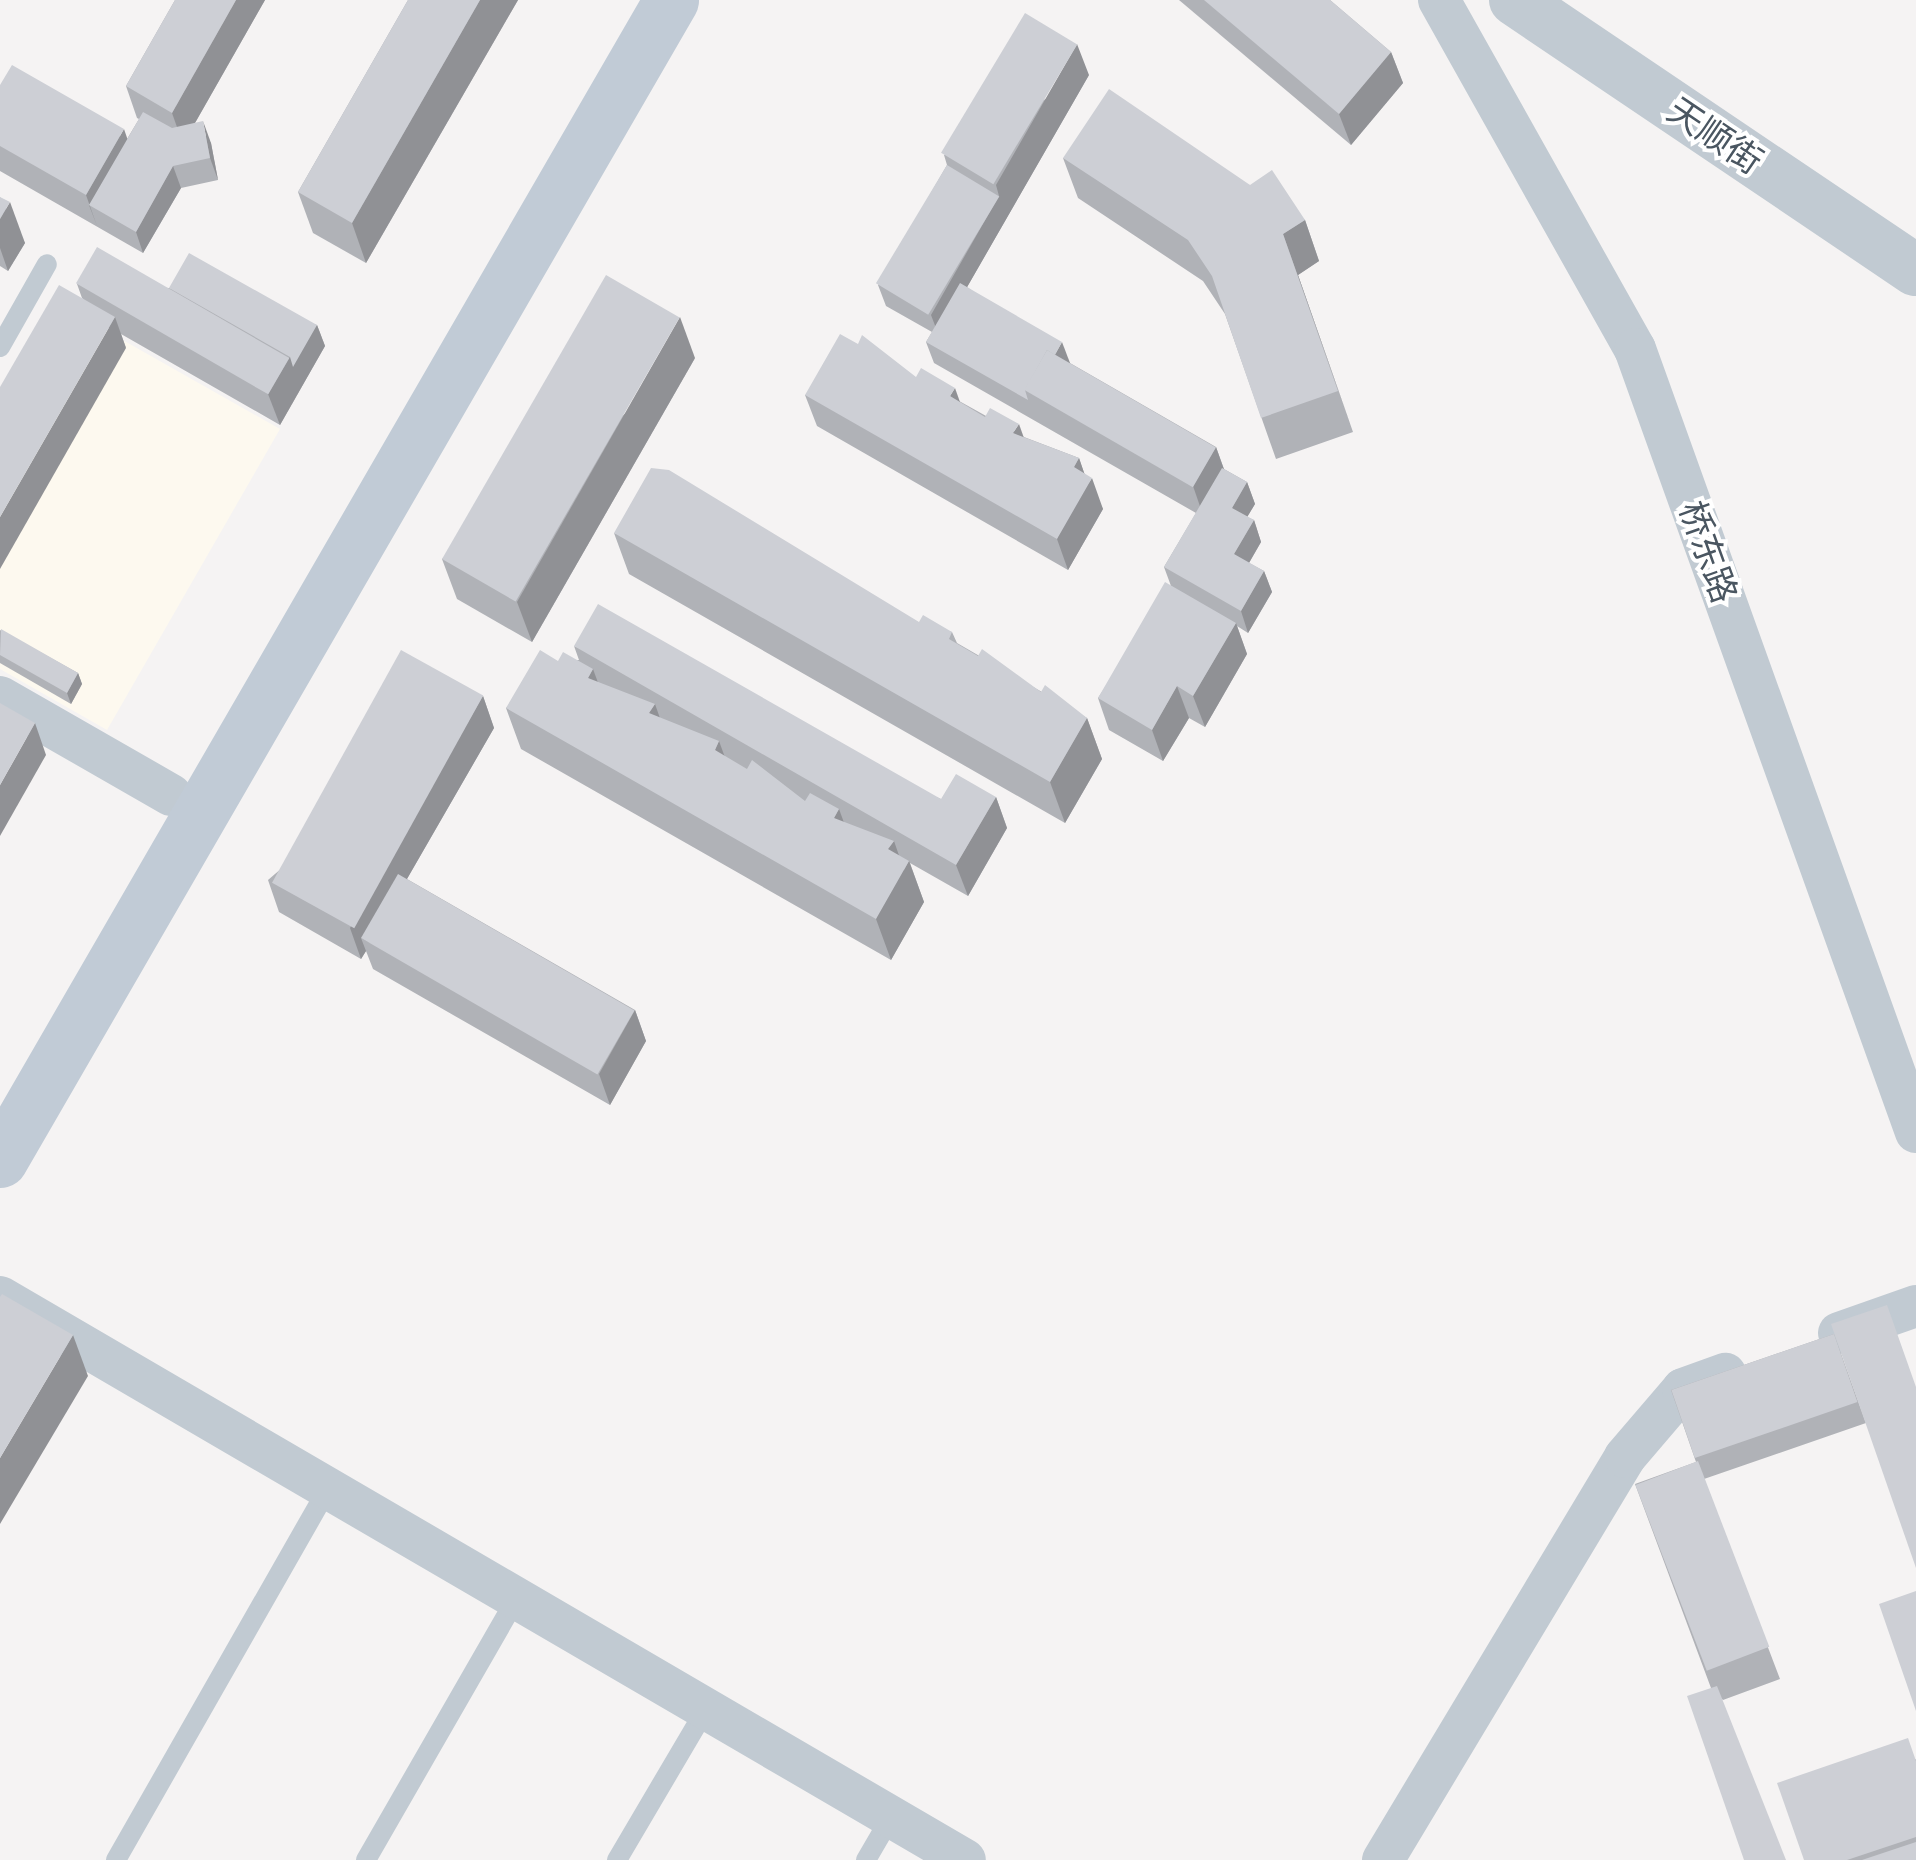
<!DOCTYPE html>
<html>
<head>
<meta charset="utf-8">
<style>
	body { margin:0 }
	#map { position:relative; width:1916px; height:1860px; overflow:hidden; background:#f5f3f3; font-family:"Fira Sans Condensed","Noto Sans SC",sans-serif }
	div>[style] { position:absolute }
	.commercial>* { inset:0; background:#fdf9ef }
	.service>* { height:20px; margin:-10px; padding:0 10px; transform-origin:10px; border-radius:10px; background:#c1cad2 }
	.minor>* { height:42px; margin:-21px; padding:0 21px; transform-origin:21px; border-radius:21px; background:#c1cad2 }
	.tertiary>* { height:52px; margin:-26px; padding:0 26px; transform-origin:26px; border-radius:26px; background:#c1cad2 }
	.secondary>* { height:55px; margin:-27.5px; padding:0 27.5px; transform-origin:27.5px; border-radius:27.5px; background:#c1cbd6 }
	.wall>* { inset:0; background:#b0b2b7 }
	.shaded-wall>* { inset:0; background:#909195 }
	.building>* { inset:0; background:#cdcfd5; transform-origin:0 0 }
	span { translate:-50% -50%; white-space:nowrap; text-align:center; line-height:1.15; -webkit-text-stroke:8px #fff; paint-order:stroke }
	.street-label { font-size:35px; color:#4a5661 }
</style>
</head>
<body>
<div id="map">
	<div class="commercial">
		<div style="clip-path:polygon(59px 304px,280px 429px,107px 730px,0 669px,0 407px)"></div>
	</div>
	<div class="service">
		<div style="left:0;top:347px;width:95px;rotate:-60.5deg"></div>
		<div style="left:116px;top:1860px;width:427px;rotate:-60.3deg"></div>
		<div style="left:366px;top:1860px;width:301px;rotate:-60.1deg"></div>
		<div style="left:617px;top:1860px;width:175px;rotate:-59.5deg"></div>
		<div style="left:866px;top:1860px;width:50px;rotate:-59.8deg"></div>
	</div>
	<div class="minor">
		<div style="left:1439px;top:0;width:400px;rotate:60.7deg"></div>
		<div style="left:1635px;top:349px;width:832px;rotate:70.26deg"></div>
		<div style="left:0;top:697px;width:197px;rotate:29.8deg"></div>
		<div style="left:0;top:1297px;width:1117px;rotate:30.26deg"></div>
		<div style="left:1839px;top:1333px;width:82px;rotate:-19.3deg"></div>
		<div style="left:1383px;top:1860px;width:470px;rotate:-59deg"></div>
		<div style="left:1625px;top:1457px;width:89px;rotate:-49.5deg"></div>
		<div style="left:1683px;top:1389px;width:45px;rotate:-19.7deg"></div>
	</div>
	<div class="tertiary">
		<div style="left:1515px;top:0;width:483px;rotate:34deg"></div>
	</div>
	<div class="secondary">
		<div style="left:0;top:1160px;width:1340px;rotate:-59.95deg"></div>
	</div>
	<div class="wall">
		<div style="clip-path:polygon(175px 0,265px 0,195px 123px,211px 143px,218px 180px,181px 188px,143px 253px,0 171px,0 85px,127px 139px,139px 119px,137px 118px,126px 86px)"></div>
		<div style="clip-path:polygon(408px 0,518px 0,366px 263px,313px 233px,298px 192px)"></div>
		<div style="clip-path:polygon(1179px 0,1330px 0,1391px 52px,1403px 83px,1351px 145px)"></div>
		<div style="clip-path:polygon(1089px 75px,967px 287px,1070px 363px,1216px 447px,1224px 469px,1247px 482px,1255px 504px,1247px 517px,1254px 520px,1261px 542px,1249px 563px,1264px 571px,1272px 592px,1248px 633px,1237px 626px,1247px 654px,1205px 727px,1189px 718px,1163px 761px,1109px 730px,1098px 698px,1171px 586px,1164px 567px,1196px 513px,934px 363px,926px 342px,932px 332px,886px 306px,878px 285px,947px 165px,944px 155px)"></div>
		<div style="clip-path:polygon(1063px 158px,1250px 185px,1305px 220px,1319px 261px,1298px 275px,1353px 432px,1276px 459px,1225px 314px,1203px 281px,1078px 198px)"></div>
		<div style="clip-path:polygon(0 197px,25px 243px,8px 271px,0 266px)"></div>
		<div style="clip-path:polygon(77px 284px,169px 288px,317px 325px,325px 346px,280px 425px,121px 334px,126px 348px,82px 298px)"></div>
		<div style="clip-path:polygon(695px 358px,532px 642px,457px 599px,442px 559px)"></div>
		<div style="clip-path:polygon(916px 377px,1024px 437px,1079px 458px,1084px 473px,1103px 509px,1068px 570px,817px 426px,805px 395px)"></div>
		<div style="clip-path:polygon(614px 533px,952px 632px,957px 643px,1087px 718px,1102px 759px,1065px 823px,629px 574px)"></div>
		<div style="clip-path:polygon(0 630px,78px 673px,82px 684px,71px 704px,0 663px)"></div>
		<div style="clip-path:polygon(574px 646px,941px 799px,996px 797px,1007px 828px,968px 896px,910px 863px,924px 902px,891px 960px,521px 749px,506px 708px,558px 661px,579px 660px)"></div>
		<div style="clip-path:polygon(483px 696px,494px 728px,407px 879px,635px 1010px,646px 1041px,610px 1105px,373px 969px,366px 951px,361px 959px,279px 912px,268px 880px)"></div>
		<div style="clip-path:polygon(1834px 1334px,1866px 1423px,1704px 1479px,1780px 1679px,1723px 1700px,1711px 1688px,1635px 1484px,1696px 1462px,1671px 1390px)"></div>
		<div style="clip-path:polygon(1916px 1759px,1916px 1860px,1804px 1860px)"></div>
	</div>
	<div class="shaded-wall">
		<div style="clip-path:polygon(236px 0,265px 0,183px 144px,172px 113px)"></div>
		<div style="clip-path:polygon(480px 0,518px 0,366px 263px,352px 223px)"></div>
		<div style="clip-path:polygon(1077px 44px,1089px 75px,939px 336px,931px 315px,999px 196px,996px 185px)"></div>
		<div style="clip-path:polygon(1391px 52px,1403px 83px,1351px 145px,1339px 114px)"></div>
		<div style="clip-path:polygon(203px 121px,211px 143px,218px 180px,210px 158px)"></div>
		<div style="clip-path:polygon(124px 129px,135px 161px,89px 205px,97px 226px,86px 195px)"></div>
		<div style="clip-path:polygon(173px 166px,181px 188px,143px 253px,136px 232px)"></div>
		<div style="clip-path:polygon(10px 202px,25px 243px,8px 271px,0 248px,0 219px)"></div>
		<div style="clip-path:polygon(1305px 220px,1319px 261px,1298px 275px,1353px 432px,1283px 234px)"></div>
		<div style="clip-path:polygon(115px 317px,126px 348px,0 569px,0 517px)"></div>
		<div style="clip-path:polygon(680px 317px,695px 358px,532px 642px,517px 602px)"></div>
		<div style="clip-path:polygon(317px 325px,325px 346px,280px 425px,268px 394px,290px 357px)"></div>
		<div style="clip-path:polygon(1062px 342px,1070px 363px,1032px 394px)"></div>
		<div style="clip-path:polygon(955px 388px,966px 419px,950px 396px)"></div>
		<div style="clip-path:polygon(1019px 424px,1030px 455px,1013px 433px)"></div>
		<div style="clip-path:polygon(1216px 447px,1227px 478px,1204px 518px,1193px 486px)"></div>
		<div style="clip-path:polygon(1079px 458px,1088px 484px,1092px 478px,1103px 509px,1068px 570px,1057px 539px,1074px 467px)"></div>
		<div style="clip-path:polygon(1247px 482px,1255px 504px,1240px 529px,1232px 508px)"></div>
		<div style="clip-path:polygon(1254px 520px,1261px 542px,1242px 575px,1234px 554px)"></div>
		<div style="clip-path:polygon(1264px 571px,1272px 592px,1248px 633px,1241px 611px)"></div>
		<div style="clip-path:polygon(1236px 623px,1247px 654px,1205px 727px,1193px 696px)"></div>
		<div style="clip-path:polygon(593px 669px,608px 710px,588px 678px)"></div>
		<div style="clip-path:polygon(78px 673px,82px 684px,71px 704px,67px 693px)"></div>
		<div style="clip-path:polygon(1177px 686px,1189px 718px,1163px 761px,1152px 730px)"></div>
		<div style="clip-path:polygon(483px 696px,494px 728px,370px 943px,361px 938px,366px 951px,361px 959px,350px 928px)"></div>
		<div style="clip-path:polygon(655px 704px,669px 744px,649px 713px)"></div>
		<div style="clip-path:polygon(1087px 718px,1102px 759px,1065px 823px,1050px 782px)"></div>
		<div style="clip-path:polygon(35px 723px,46px 755px,0 836px,0 785px)"></div>
		<div style="clip-path:polygon(719px 741px,734px 782px,715px 750px)"></div>
		<div style="clip-path:polygon(996px 797px,1007px 828px,968px 896px,956px 865px)"></div>
		<div style="clip-path:polygon(839px 809px,854px 850px,834px 818px)"></div>
		<div style="clip-path:polygon(894px 841px,904px 870px,909px 861px,924px 902px,891px 960px,876px 919px,888px 849px)"></div>
		<div style="clip-path:polygon(635px 1010px,646px 1041px,610px 1105px,599px 1074px)"></div>
		<div style="clip-path:polygon(73px 1335px,88px 1376px,0 1524px,0 1458px)"></div>
	</div>
	<div class="building">
		<div style="clip-path:polygon(175px 0,236px 0,172px 113px,126px 86px)"></div>
		<div style="clip-path:polygon(408px 0,480px 0,352px 223px,298px 192px)"></div>
		<div style="clip-path:polygon(1204px 0,1330px 0,1391px 52px,1339px 114px)"></div>
		<div style="left:1025px;top:13px;width:61px;height:163px;rotate:31deg"></div>
		<div style="clip-path:polygon(12px 65px,124px 129px,86px 195px,0 146px,0 85px)"></div>
		<div style="clip-path:polygon(1109px 89px,1250px 185px,1272px 170px,1305px 220px,1283px 234px,1338px 391px,1261px 418px,1212px 276px,1188px 240px,1063px 158px)"></div>
		<div style="clip-path:polygon(143px 112px,172px 128px,203px 121px,210px 158px,173px 166px,136px 232px,89px 205px)"></div>
		<div style="left:947px;top:165px;width:61px;height:138px;rotate:31deg"></div>
		<div style="clip-path:polygon(0 197px,10px 202px,0 219px)"></div>
		<div style="left:97px;top:247px;width:222px;height:42px;rotate:30deg"></div>
		<div style="clip-path:polygon(189px 253px,317px 325px,293px 367px,290px 357px,169px 288px)"></div>
		<div style="left:606px;top:275px;width:85px;height:328px;rotate:30deg"></div>
		<div style="clip-path:polygon(960px 283px,1062px 342px,1055px 355px,1047px 350px,1025px 390px,1028px 400px,926px 342px)"></div>
		<div style="clip-path:polygon(59px 285px,115px 317px,0 517px,0 387px)"></div>
		<div style="clip-path:polygon(840px 334px,858px 344px,862px 335px,916px 377px,921px 368px,955px 388px,950px 396px,985px 417px,990px 408px,1019px 424px,1013px 433px,1079px 458px,1074px 467px,1092px 478px,1057px 539px,805px 395px)"></div>
		<div style="left:1047px;top:350px;width:195px;height:46px;rotate:30deg"></div>
		<div style="clip-path:polygon(651px 468px,669px 470px,919px 622px,923px 615px,952px 632px,949px 639px,978px 656px,982px 649px,1041px 692px,1045px 685px,1087px 718px,1050px 782px,614px 533px)"></div>
		<div style="clip-path:polygon(1222px 468px,1247px 482px,1232px 508px,1254px 520px,1234px 554px,1264px 571px,1241px 611px,1164px 567px)"></div>
		<div style="clip-path:polygon(1165px 582px,1236px 623px,1193px 696px,1177px 686px,1152px 730px,1098px 698px)"></div>
		<div style="clip-path:polygon(598px 604px,941px 799px,956px 774px,996px 797px,956px 865px,574px 646px)"></div>
		<div style="clip-path:polygon(1px 629px,78px 673px,67px 693px,0 655px)"></div>
		<div style="left:401px;top:650px;width:94px;height:266px;rotate:29deg"></div>
		<div style="clip-path:polygon(540px 650px,558px 661px,563px 652px,593px 669px,588px 678px,655px 704px,649px 713px,719px 741px,715px 750px,747px 769px,752px 760px,805px 801px,810px 793px,839px 809px,834px 818px,894px 841px,888px 849px,909px 861px,876px 919px,506px 708px)"></div>
		<div style="clip-path:polygon(0 703px,35px 723px,0 785px)"></div>
		<div style="left:398px;top:874px;width:273px;height:74px;rotate:30deg"></div>
		<div style="clip-path:polygon(2px 1294px,73px 1335px,0 1458px,0 1297px)"></div>
		<div style="clip-path:polygon(1887px 1305px,1916px 1387px,1916px 1568px,1831px 1324px)"></div>
		<div style="left:1834px;top:1334px;width:72px;height:172px;rotate:71deg"></div>
		<div style="left:1698px;top:1461px;width:199px;height:67px;rotate:69deg"></div>
		<div style="clip-path:polygon(1916px 1591px,1916px 1711px,1879px 1604px)"></div>
		<div style="clip-path:polygon(1717px 1686px,1786px 1860px,1744px 1860px,1687px 1696px)"></div>
		<div style="clip-path:polygon(1908px 1738px,1916px 1761px,1916px 1837px,1847px 1860px,1804px 1860px,1777px 1783px)"></div>
		<div style="clip-path:polygon(1916px 1842px,1916px 1860px,1862px 1860px)"></div>
	</div>
	<div class="street-label">
		<span style="left:1715px;top:136px;rotate:34deg">天顺街</span>
		<span style="left:1708px;top:552px;rotate:70deg">桥东路</span>
	</div>
</div>
</body>
</html>
